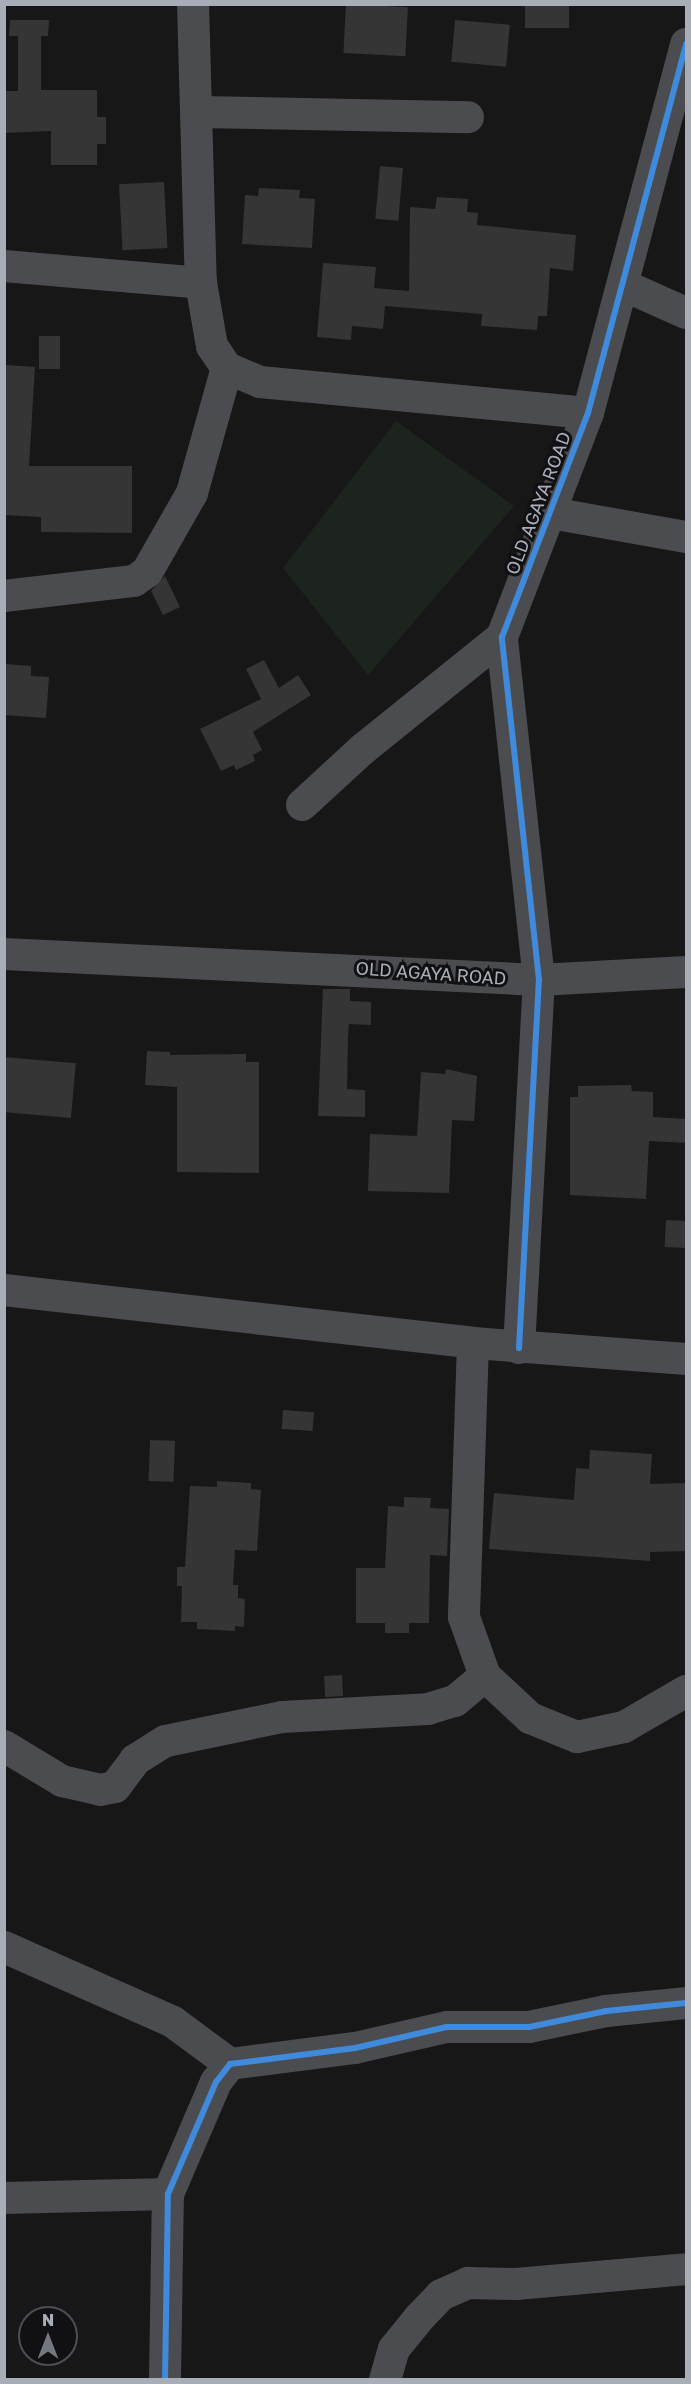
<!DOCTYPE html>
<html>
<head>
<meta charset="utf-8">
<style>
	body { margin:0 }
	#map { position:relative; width:691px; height:2384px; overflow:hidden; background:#171717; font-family:"Golos Text",sans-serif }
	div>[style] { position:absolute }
	.green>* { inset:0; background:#1d241e }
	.building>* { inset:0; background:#353536; transform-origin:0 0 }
	.minor>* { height:32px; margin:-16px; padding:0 16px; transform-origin:16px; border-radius:16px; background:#4b4c50 }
	.cycleway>* { height:6px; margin:-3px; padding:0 3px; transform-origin:3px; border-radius:3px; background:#408adc }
	span { translate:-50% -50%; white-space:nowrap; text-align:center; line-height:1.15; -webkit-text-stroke:6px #111113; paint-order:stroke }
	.street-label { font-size:18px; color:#a8adb8 }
	.frame { position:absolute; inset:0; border:6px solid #a8adb8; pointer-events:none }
	.north { position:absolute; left:18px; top:2306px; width:60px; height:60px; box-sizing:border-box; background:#111113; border:2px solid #4d4f55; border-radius:50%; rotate:0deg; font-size:16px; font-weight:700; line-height:24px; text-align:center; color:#a8adb8 }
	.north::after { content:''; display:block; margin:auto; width:21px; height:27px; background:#757880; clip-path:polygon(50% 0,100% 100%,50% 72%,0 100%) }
</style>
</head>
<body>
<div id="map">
	<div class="green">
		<div style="clip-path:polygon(396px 421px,514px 506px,368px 675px,283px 568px)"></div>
	</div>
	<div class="building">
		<div style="left:346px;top:4px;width:62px;height:49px;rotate:3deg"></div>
		<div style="left:525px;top:4px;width:44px;height:24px"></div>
		<div style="clip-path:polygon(10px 20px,49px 20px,48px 36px,41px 36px,41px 90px,97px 90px,97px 117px,106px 117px,106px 144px,97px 144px,97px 165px,51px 165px,51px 131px,4px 133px,4px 91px,18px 91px,18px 36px,9px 36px)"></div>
		<div style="left:455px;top:20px;width:55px;height:42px;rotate:5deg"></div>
		<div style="left:380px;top:166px;width:23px;height:53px;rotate:5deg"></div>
		<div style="left:164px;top:182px;width:66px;height:45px;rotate:87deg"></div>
		<div style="clip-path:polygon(259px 188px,300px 190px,299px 198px,315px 199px,312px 248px,242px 244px,245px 195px,258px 196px)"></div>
		<div style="clip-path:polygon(437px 197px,468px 199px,467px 212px,478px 213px,477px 225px,576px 235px,573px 271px,550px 268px,547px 316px,538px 316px,537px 330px,481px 326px,482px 314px,385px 306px,383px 329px,352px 326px,351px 340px,317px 337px,323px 263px,376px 267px,374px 288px,409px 291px,410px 207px,435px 209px)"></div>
		<div style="left:39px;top:336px;width:21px;height:33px"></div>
		<div style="clip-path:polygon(6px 365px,35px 367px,29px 466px,132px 466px,132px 533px,41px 532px,41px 517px,4px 515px)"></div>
		<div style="clip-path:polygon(165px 576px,180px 607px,163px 615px,151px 591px)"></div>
		<div style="clip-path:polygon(264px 660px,279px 688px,298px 675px,311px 695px,253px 732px,262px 750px,253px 755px,255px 761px,236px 770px,234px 765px,221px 771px,200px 729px,261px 699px,246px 669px)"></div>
		<div style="clip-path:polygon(5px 664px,31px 666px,31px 676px,49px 677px,46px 718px,4px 715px)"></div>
		<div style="clip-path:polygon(323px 989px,350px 989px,350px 1001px,371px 1002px,371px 1025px,349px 1024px,348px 1036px,347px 1089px,365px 1090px,365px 1117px,318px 1116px)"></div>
		<div style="clip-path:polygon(147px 1051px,170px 1052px,170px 1055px,246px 1054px,246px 1062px,259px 1062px,259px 1173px,177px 1172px,177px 1087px,145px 1085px)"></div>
		<div style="left:4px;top:1057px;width:72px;height:55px;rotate:5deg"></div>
		<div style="clip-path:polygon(446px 1069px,477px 1076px,474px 1121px,452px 1120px,449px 1193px,368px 1191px,370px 1134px,417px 1136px,421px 1072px,445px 1074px)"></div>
		<div style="clip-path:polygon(631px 1085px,632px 1091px,653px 1092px,653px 1117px,687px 1119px,687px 1143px,649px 1141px,646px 1199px,570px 1195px,570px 1097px,578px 1097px,578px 1086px)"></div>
		<div style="left:666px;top:1220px;width:21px;height:27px;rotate:3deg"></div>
		<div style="left:283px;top:1410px;width:31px;height:19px;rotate:4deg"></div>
		<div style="left:150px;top:1440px;width:25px;height:41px;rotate:2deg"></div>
		<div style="clip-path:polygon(590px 1450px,652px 1454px,650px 1484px,687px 1483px,687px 1551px,650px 1552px,650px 1561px,489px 1549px,494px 1493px,574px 1500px,576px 1468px,589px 1469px)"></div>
		<div style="clip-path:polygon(217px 1481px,251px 1483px,251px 1489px,261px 1490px,257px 1551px,235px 1550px,233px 1585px,238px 1585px,238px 1598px,245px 1599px,244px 1627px,235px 1626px,235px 1631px,197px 1629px,197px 1622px,181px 1622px,182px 1586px,177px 1586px,177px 1567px,185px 1567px,190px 1486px,217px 1487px)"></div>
		<div style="clip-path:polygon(404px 1497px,431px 1498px,430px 1508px,449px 1509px,447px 1556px,430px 1555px,429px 1623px,409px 1623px,409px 1633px,385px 1633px,385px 1623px,356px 1623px,356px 1568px,385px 1568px,388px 1506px,404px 1507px)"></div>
		<div style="left:342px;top:1675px;width:21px;height:18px;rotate:87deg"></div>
	</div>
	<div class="minor">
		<div style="left:193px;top:4px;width:279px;rotate:88.4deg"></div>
		<div style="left:201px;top:283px;width:64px;rotate:80.1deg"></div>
		<div style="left:212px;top:346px;width:27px;rotate:56deg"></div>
		<div style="left:227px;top:368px;width:36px;rotate:23deg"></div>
		<div style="left:260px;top:382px;width:329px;rotate:5.4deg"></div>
		<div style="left:198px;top:112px;width:270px;rotate:1.1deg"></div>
		<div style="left:4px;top:266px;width:198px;rotate:4.9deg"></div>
		<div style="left:623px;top:285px;width:69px;rotate:24deg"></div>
		<div style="left:551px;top:513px;width:137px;rotate:10.1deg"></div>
		<div style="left:4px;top:596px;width:131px;rotate:-6.6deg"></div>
		<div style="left:134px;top:581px;width:16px;rotate:-35deg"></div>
		<div style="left:147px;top:572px;width:91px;rotate:-60.3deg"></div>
		<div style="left:192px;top:493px;width:130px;rotate:-74.4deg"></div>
		<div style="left:302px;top:805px;width:83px;rotate:-42.6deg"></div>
		<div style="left:363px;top:749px;width:179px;rotate:-38.9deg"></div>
		<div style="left:4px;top:954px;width:536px;rotate:2.78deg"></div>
		<div style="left:539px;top:980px;width:147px;rotate:-3.1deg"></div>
		<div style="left:4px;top:1290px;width:472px;rotate:6.4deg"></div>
		<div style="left:473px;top:1343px;width:214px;rotate:4.3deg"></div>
		<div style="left:473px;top:1343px;width:274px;rotate:91.9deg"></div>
		<div style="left:464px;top:1617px;width:63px;rotate:70.4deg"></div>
		<div style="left:485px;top:1676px;width:62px;rotate:43deg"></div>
		<div style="left:530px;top:1718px;width:51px;rotate:22deg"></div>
		<div style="left:577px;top:1737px;width:48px;rotate:-12deg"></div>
		<div style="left:624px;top:1727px;width:72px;rotate:-30.1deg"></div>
		<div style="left:519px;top:1348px;width:369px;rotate:-86.9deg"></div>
		<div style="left:539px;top:980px;width:345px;rotate:-96.2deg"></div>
		<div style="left:502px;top:637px;width:240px;rotate:-69deg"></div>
		<div style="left:588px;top:413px;width:382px;rotate:-75.1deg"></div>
		<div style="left:4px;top:1746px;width:68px;rotate:31.1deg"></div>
		<div style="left:62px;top:1781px;width:39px;rotate:13deg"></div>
		<div style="left:100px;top:1790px;width:15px;rotate:-11deg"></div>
		<div style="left:115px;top:1787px;width:34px;rotate:-53deg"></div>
		<div style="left:135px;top:1760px;width:36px;rotate:-32deg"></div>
		<div style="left:166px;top:1741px;width:118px;rotate:-11.7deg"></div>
		<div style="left:282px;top:1717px;width:146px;rotate:-3.1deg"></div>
		<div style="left:428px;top:1709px;width:28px;rotate:-17deg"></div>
		<div style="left:455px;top:1701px;width:39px;rotate:-40deg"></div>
		<div style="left:4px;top:1947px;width:185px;rotate:23.9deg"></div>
		<div style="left:173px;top:2022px;width:71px;rotate:36.4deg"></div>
		<div style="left:4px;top:2198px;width:164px;rotate:-1.4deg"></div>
		<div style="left:165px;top:2380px;width:186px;rotate:-89.1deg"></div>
		<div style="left:168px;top:2194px;width:122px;rotate:-66.8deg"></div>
		<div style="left:216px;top:2082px;width:23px;rotate:-52deg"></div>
		<div style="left:230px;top:2064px;width:126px;rotate:-7.3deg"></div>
		<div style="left:355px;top:2048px;width:94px;rotate:-12.9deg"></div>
		<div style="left:447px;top:2027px;width:82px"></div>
		<div style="left:529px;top:2027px;width:79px;rotate:-11.7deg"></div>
		<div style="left:606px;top:2011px;width:80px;rotate:-5.7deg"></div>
		<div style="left:385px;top:2380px;width:32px;rotate:-74deg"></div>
		<div style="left:394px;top:2349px;width:40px;rotate:-51deg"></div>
		<div style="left:419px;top:2318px;width:32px;rotate:-46deg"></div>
		<div style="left:441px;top:2295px;width:30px;rotate:-24deg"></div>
		<div style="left:468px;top:2283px;width:48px;rotate:1.2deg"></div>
		<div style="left:516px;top:2284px;width:171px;rotate:-5deg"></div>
	</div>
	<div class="cycleway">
		<div style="left:519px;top:1348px;width:369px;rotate:-86.9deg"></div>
		<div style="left:539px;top:980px;width:345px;rotate:-96.2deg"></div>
		<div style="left:502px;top:637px;width:240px;rotate:-69deg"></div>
		<div style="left:588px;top:413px;width:382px;rotate:-75.1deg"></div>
		<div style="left:165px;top:2380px;width:186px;rotate:-89.1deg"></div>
		<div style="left:168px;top:2194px;width:122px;rotate:-66.8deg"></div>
		<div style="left:216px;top:2082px;width:23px;rotate:-52deg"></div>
		<div style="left:230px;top:2064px;width:126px;rotate:-7.3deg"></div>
		<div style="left:355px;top:2048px;width:94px;rotate:-12.9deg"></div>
		<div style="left:447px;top:2027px;width:82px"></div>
		<div style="left:529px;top:2027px;width:79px;rotate:-11.7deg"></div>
		<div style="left:606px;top:2011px;width:80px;rotate:-5.7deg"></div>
	</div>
	<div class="street-label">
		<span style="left:538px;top:503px;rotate:-69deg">OLD AGAYA ROAD</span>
		<span style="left:431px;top:973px;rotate:4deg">OLD AGAYA ROAD</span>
	</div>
	<div class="frame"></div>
	<div class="north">N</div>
</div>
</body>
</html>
